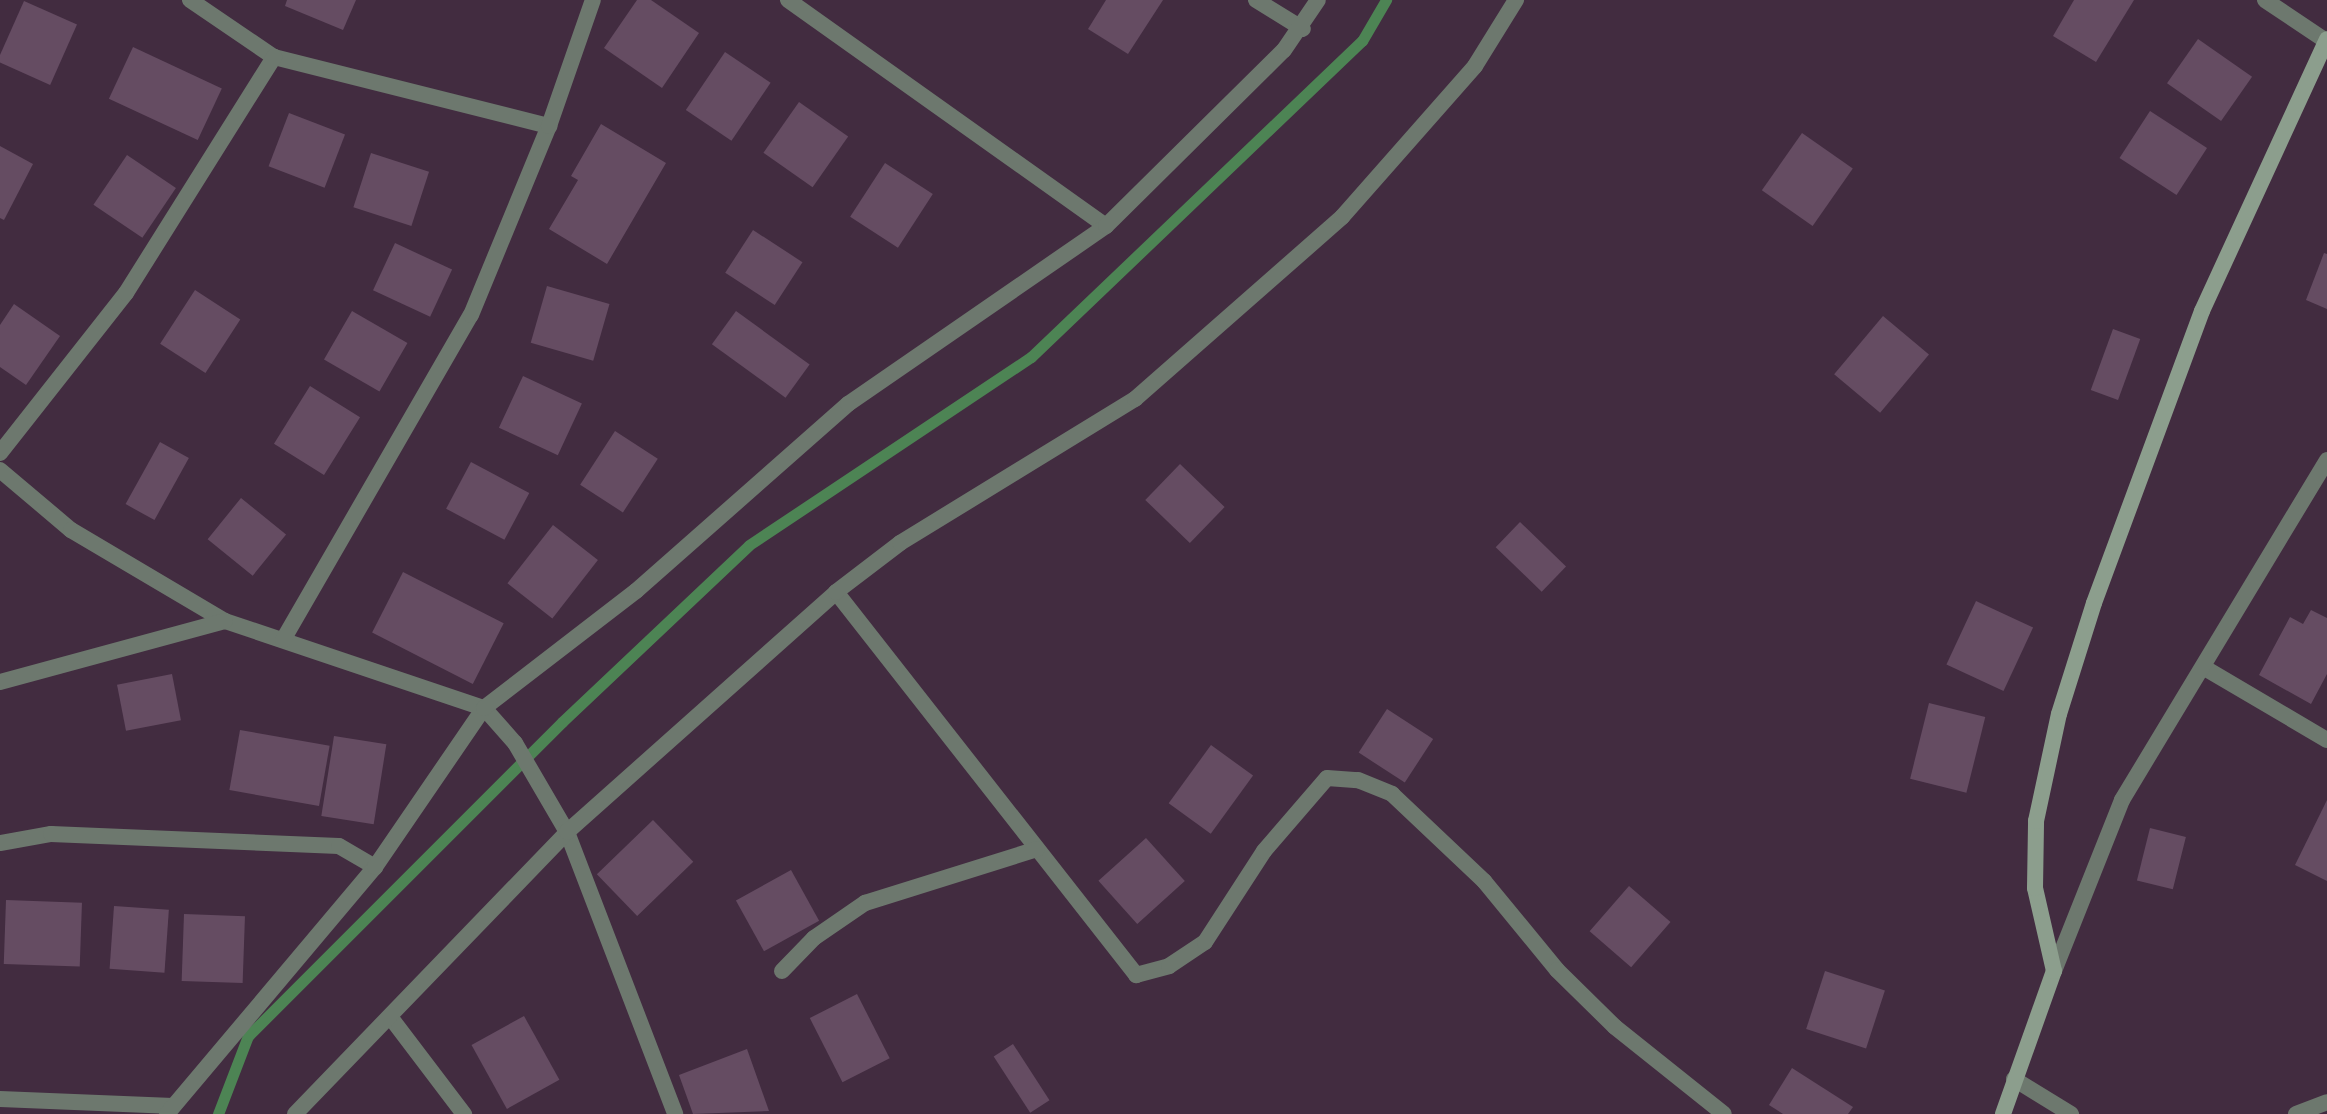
<!DOCTYPE html>
<html>
<head>
<meta charset="utf-8">
<style>
	body { margin:0 }
	#map { position:relative; width:2327px; height:1114px; overflow:hidden; background:#422c40; font-family:Arial,sans-serif }
	div>[style] { position:absolute }
	.stream>* { height:11px; margin:-5.5px; padding:0 5.5px; transform-origin:5.5px; border-radius:5.5px; background:#4d8454 }
	.building>* { inset:0; background:#654c62; transform-origin:0 0 }
	.street>* { height:16px; margin:-8px; padding:0 8px; transform-origin:8px; border-radius:8px; background:#6d786e }
	.secondary>* { height:16px; margin:-8px; padding:0 8px; transform-origin:8px; border-radius:8px; background:#8c9e8d }
	span { translate:-50% -50%; white-space:nowrap; text-align:center; line-height:1.15; -webkit-text-stroke:6px #422c40; paint-order:stroke }
</style>
</head>
<body>
<div id="map">
	<div class="stream">
		<div style="left:218px;top:1114px;width:84px;rotate:-69deg"></div>
		<div style="left:248px;top:1036px;width:444px;rotate:-45deg"></div>
		<div style="left:562px;top:722px;width:257px;rotate:-43.4deg"></div>
		<div style="left:749px;top:545px;width:339px;rotate:-33.7deg"></div>
		<div style="left:1031px;top:357px;width:458px;rotate:-43.7deg"></div>
		<div style="left:1362px;top:41px;width:48px;rotate:-59.7deg"></div>
	</div>
	<div class="building">
		<div style="clip-path:polygon(287px 0,356px 0,343px 30px,285px 6px)"></div>
		<div style="clip-path:polygon(637px 0,651px 0,699px 33px,662px 88px,604px 48px)"></div>
		<div style="clip-path:polygon(1106px 0,1163px 0,1128px 54px,1088px 29px)"></div>
		<div style="clip-path:polygon(2074px 0,2134px 0,2096px 62px,2053px 36px)"></div>
		<div style="left:24px;top:1px;width:58px;height:66px;rotate:24deg"></div>
		<div style="left:2198px;top:39px;width:66px;height:54px;rotate:35deg"></div>
		<div style="left:133px;top:47px;width:98px;height:57px;rotate:25deg"></div>
		<div style="left:725px;top:52px;width:55px;height:70px;rotate:34deg"></div>
		<div style="left:799px;top:102px;width:60px;height:62px;rotate:35deg"></div>
		<div style="left:2150px;top:111px;width:68px;height:56px;rotate:33deg"></div>
		<div style="left:289px;top:113px;width:60px;height:57px;rotate:21deg"></div>
		<div style="clip-path:polygon(601px 124px,666px 163px,607px 264px,549px 229px,578px 180px,571px 176px)"></div>
		<div style="left:1802px;top:133px;width:62px;height:70px;rotate:35deg"></div>
		<div style="clip-path:polygon(0 146px,33px 164px,4px 220px,0 218px)"></div>
		<div style="left:371px;top:153px;width:61px;height:57px;rotate:18deg"></div>
		<div style="left:127px;top:155px;width:59px;height:60px;rotate:34deg"></div>
		<div style="left:885px;top:163px;width:57px;height:64px;rotate:33deg"></div>
		<div style="left:753px;top:230px;width:59px;height:51px;rotate:33deg"></div>
		<div style="left:395px;top:243px;width:63px;height:52px;rotate:25deg"></div>
		<div style="clip-path:polygon(2324px 253px,2327px 254px,2327px 309px,2306px 300px)"></div>
		<div style="left:547px;top:286px;width:65px;height:59px;rotate:16deg"></div>
		<div style="left:195px;top:290px;width:54px;height:64px;rotate:33deg"></div>
		<div style="clip-path:polygon(14px 304px,60px 336px,26px 385px,0 367px,0 325px)"></div>
		<div style="left:352px;top:311px;width:64px;height:56px;rotate:30deg"></div>
		<div style="left:736px;top:311px;width:91px;height:41px;rotate:36deg"></div>
		<div style="left:1883px;top:316px;width:60px;height:76px;rotate:40deg"></div>
		<div style="left:2113px;top:329px;width:29px;height:65px;rotate:20deg"></div>
		<div style="left:523px;top:376px;width:65px;height:57px;rotate:25deg"></div>
		<div style="left:310px;top:386px;width:59px;height:68px;rotate:32deg"></div>
		<div style="left:615px;top:431px;width:51px;height:64px;rotate:33deg"></div>
		<div style="left:160px;top:442px;width:33px;height:71px;rotate:29deg"></div>
		<div style="left:471px;top:462px;width:66px;height:53px;rotate:28deg"></div>
		<div style="left:1180px;top:464px;width:62px;height:50px;rotate:44deg"></div>
		<div style="left:241px;top:498px;width:58px;height:53px;rotate:39deg"></div>
		<div style="left:1520px;top:522px;width:64px;height:35px;rotate:44deg"></div>
		<div style="left:553px;top:525px;width:57px;height:74px;rotate:38deg"></div>
		<div style="left:403px;top:572px;width:113px;height:68px;rotate:27deg"></div>
		<div style="left:1976px;top:601px;width:63px;height:70px;rotate:25deg"></div>
		<div style="clip-path:polygon(2311px 610px,2327px 618px,2327px 674px,2311px 704px,2259px 675px,2290px 617px,2303px 624px)"></div>
		<div style="left:172px;top:674px;width:47px;height:56px;rotate:79deg"></div>
		<div style="left:1929px;top:703px;width:58px;height:78px;rotate:14deg"></div>
		<div style="left:1387px;top:709px;width:55px;height:52px;rotate:33deg"></div>
		<div style="left:240px;top:730px;width:91px;height:61px;rotate:10deg"></div>
		<div style="left:334px;top:736px;width:53px;height:81px;rotate:9deg"></div>
		<div style="left:1211px;top:745px;width:52px;height:72px;rotate:36deg"></div>
		<div style="clip-path:polygon(2327px 800px,2327px 881px,2295px 865px)"></div>
		<div style="left:653px;top:820px;width:58px;height:78px;rotate:46deg"></div>
		<div style="left:2150px;top:828px;width:37px;height:54px;rotate:14deg"></div>
		<div style="left:1146px;top:838px;width:58px;height:64px;rotate:48deg"></div>
		<div style="left:791px;top:870px;width:58px;height:63px;rotate:61deg"></div>
		<div style="left:1629px;top:886px;width:55px;height:60px;rotate:41deg"></div>
		<div style="left:6px;top:900px;width:76px;height:64px;rotate:2deg"></div>
		<div style="left:114px;top:906px;width:55px;height:63px;rotate:4deg"></div>
		<div style="left:184px;top:914px;width:61px;height:67px;rotate:2deg"></div>
		<div style="left:1825px;top:971px;width:63px;height:61px;rotate:18deg"></div>
		<div style="left:857px;top:994px;width:72px;height:53px;rotate:63deg"></div>
		<div style="left:524px;top:1016px;width:73px;height:60px;rotate:61deg"></div>
		<div style="left:1013px;top:1044px;width:67px;height:23px;rotate:57deg"></div>
		<div style="clip-path:polygon(747px 1049px,769px 1111px,693px 1114px,679px 1075px)"></div>
		<div style="clip-path:polygon(1792px 1068px,1853px 1107px,1848px 1114px,1783px 1114px,1769px 1105px)"></div>
	</div>
	<div class="street">
		<div style="left:190px;top:0;width:102px;rotate:34.2deg"></div>
		<div style="left:274px;top:57px;width:284px;rotate:14.1deg"></div>
		<div style="left:788px;top:0;width:390px;rotate:35.4deg"></div>
		<div style="left:1256px;top:0;width:55px;rotate:31.7deg"></div>
		<div style="left:2265px;top:0;width:73px;rotate:33.9deg"></div>
		<div style="left:0;top:453px;width:204px;rotate:-51.8deg"></div>
		<div style="left:126px;top:293px;width:279px;rotate:-57.9deg"></div>
		<div style="left:0;top:470px;width:93px;rotate:40.2deg"></div>
		<div style="left:71px;top:530px;width:179px;rotate:30.6deg"></div>
		<div style="left:225px;top:621px;width:273px;rotate:18.6deg"></div>
		<div style="left:484px;top:708px;width:47px;rotate:48.5deg"></div>
		<div style="left:515px;top:743px;width:103px;rotate:59.7deg"></div>
		<div style="left:567px;top:832px;width:302px;rotate:69deg"></div>
		<div style="left:836px;top:592px;width:487px;rotate:51.9deg"></div>
		<div style="left:1136px;top:975px;width:34px;rotate:-15deg"></div>
		<div style="left:1169px;top:966px;width:43px;rotate:-33.7deg"></div>
		<div style="left:1205px;top:942px;width:108px;rotate:-57deg"></div>
		<div style="left:1264px;top:851px;width:96px;rotate:-49.2deg"></div>
		<div style="left:1327px;top:778px;width:31px;rotate:4deg"></div>
		<div style="left:1358px;top:780px;width:37px;rotate:22deg"></div>
		<div style="left:1392px;top:794px;width:127px;rotate:43.4deg"></div>
		<div style="left:1484px;top:881px;width:115px;rotate:50.6deg"></div>
		<div style="left:1557px;top:970px;width:81px;rotate:44.5deg"></div>
		<div style="left:1615px;top:1027px;width:139px;rotate:38.6deg"></div>
		<div style="left:283px;top:640px;width:375px;rotate:-60deg"></div>
		<div style="left:471px;top:315px;width:204px;rotate:-67.6deg"></div>
		<div style="left:549px;top:126px;width:133px;rotate:-70.8deg"></div>
		<div style="left:2203px;top:667px;width:144px;rotate:30.5deg"></div>
		<div style="left:0;top:682px;width:233px;rotate:-15.2deg"></div>
		<div style="left:0;top:843px;width:52px;rotate:-10deg"></div>
		<div style="left:51px;top:834px;width:288px;rotate:2.4deg"></div>
		<div style="left:339px;top:846px;width:42px;rotate:30.3deg"></div>
		<div style="left:782px;top:971px;width:46px;rotate:-45.9deg"></div>
		<div style="left:814px;top:938px;width:62px;rotate:-34.5deg"></div>
		<div style="left:865px;top:903px;width:180px;rotate:-17.4deg"></div>
		<div style="left:2054px;top:971px;width:184px;rotate:-68.3deg"></div>
		<div style="left:2122px;top:800px;width:397px;rotate:-58.9deg"></div>
		<div style="left:391px;top:1018px;width:121px;rotate:52.8deg"></div>
		<div style="left:2014px;top:1079px;width:67px;rotate:31.6deg"></div>
		<div style="left:0;top:1099px;width:173px;rotate:2.3deg"></div>
		<div style="left:167px;top:1114px;width:323px;rotate:-49.9deg"></div>
		<div style="left:375px;top:867px;width:193px;rotate:-55.6deg"></div>
		<div style="left:484px;top:708px;width:192px;rotate:-37.6deg"></div>
		<div style="left:636px;top:591px;width:283px;rotate:-41.4deg"></div>
		<div style="left:848px;top:404px;width:313px;rotate:-34.6deg"></div>
		<div style="left:1106px;top:226px;width:250px;rotate:-44.7deg"></div>
		<div style="left:1284px;top:50px;width:60px;rotate:-55.8deg"></div>
		<div style="left:295px;top:1114px;width:392px;rotate:-46deg"></div>
		<div style="left:567px;top:832px;width:361px;rotate:-41.7deg"></div>
		<div style="left:836px;top:592px;width:81px;rotate:-37.4deg"></div>
		<div style="left:900px;top:543px;width:276px;rotate:-31.5deg"></div>
		<div style="left:1135px;top:399px;width:276px;rotate:-41.3deg"></div>
		<div style="left:1342px;top:217px;width:201px;rotate:-48.6deg"></div>
		<div style="left:1475px;top:66px;width:78px;rotate:-58.2deg"></div>
		<div style="left:2296px;top:1114px;width:33px;rotate:-21deg"></div>
	</div>
	<div class="secondary">
		<div style="left:2003px;top:1114px;width:152px;rotate:-70.4deg"></div>
		<div style="left:2054px;top:971px;width:85px;rotate:-102.9deg"></div>
		<div style="left:2035px;top:888px;width:67px;rotate:-89.1deg"></div>
		<div style="left:2036px;top:821px;width:109px;rotate:-77.9deg"></div>
		<div style="left:2059px;top:714px;width:116px;rotate:-72.5deg"></div>
		<div style="left:2094px;top:603px;width:311px;rotate:-69.7deg"></div>
		<div style="left:2202px;top:311px;width:299px;rotate:-65.3deg"></div>
	</div>
</div>
</body>
</html>
